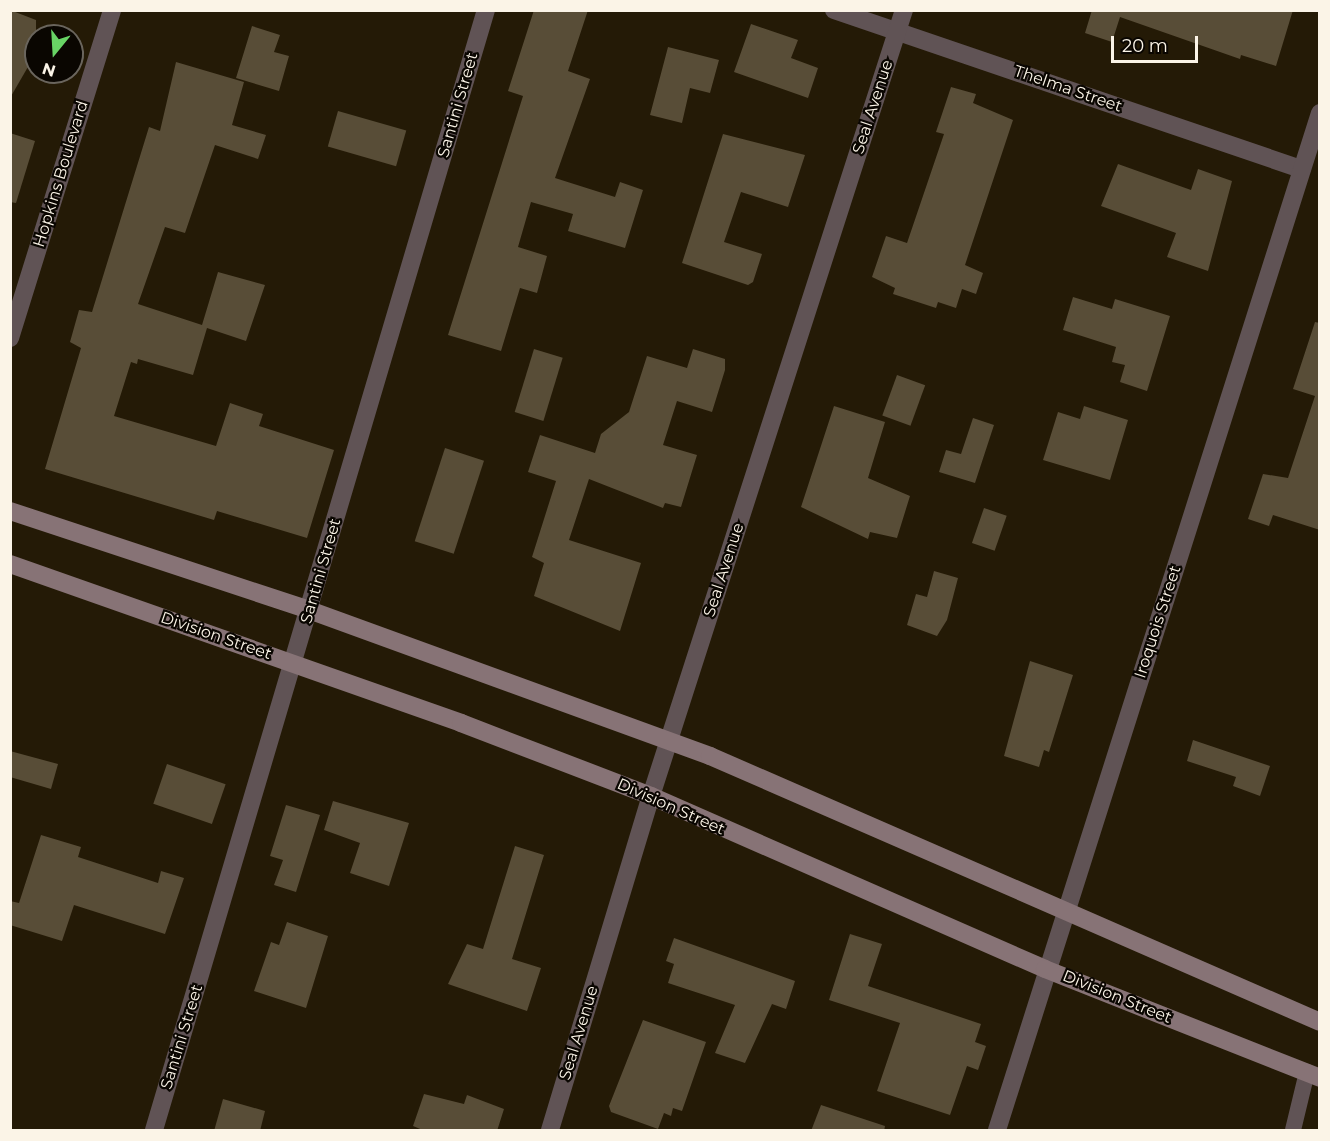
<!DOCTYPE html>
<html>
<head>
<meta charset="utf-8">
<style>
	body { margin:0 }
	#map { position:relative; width:1330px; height:1141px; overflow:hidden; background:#241a06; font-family:Montserrat,sans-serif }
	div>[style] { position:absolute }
	.building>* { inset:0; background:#584d37; transform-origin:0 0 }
	.lane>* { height:16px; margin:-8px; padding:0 8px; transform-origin:8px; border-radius:8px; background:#605355 }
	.street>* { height:18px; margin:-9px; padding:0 9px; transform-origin:9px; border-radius:9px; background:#605355 }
	.secondary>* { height:18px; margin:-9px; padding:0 9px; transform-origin:9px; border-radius:9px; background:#877376 }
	span { translate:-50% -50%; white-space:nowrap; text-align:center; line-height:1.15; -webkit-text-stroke:4.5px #0a0601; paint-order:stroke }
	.street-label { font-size:16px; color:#fbf4e7 }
	.frame { position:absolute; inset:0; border:12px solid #fbf4e7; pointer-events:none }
	.north { position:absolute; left:24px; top:24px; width:60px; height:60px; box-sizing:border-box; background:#0a0601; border:2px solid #6a655d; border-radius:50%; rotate:198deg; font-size:16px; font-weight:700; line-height:24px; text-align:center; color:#fbf4e7 }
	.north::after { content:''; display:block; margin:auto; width:21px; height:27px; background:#68d465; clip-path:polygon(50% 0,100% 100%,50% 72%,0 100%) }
	.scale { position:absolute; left:1111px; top:36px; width:87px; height:27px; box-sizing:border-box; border:3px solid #fbf4e7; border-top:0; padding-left:8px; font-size:18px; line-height:21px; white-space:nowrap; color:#fbf4e7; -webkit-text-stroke:4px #0a0601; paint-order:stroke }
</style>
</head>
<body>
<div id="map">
	<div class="building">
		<div style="clip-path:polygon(10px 10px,36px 20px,36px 53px,10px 98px)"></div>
		<div style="clip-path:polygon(534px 10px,588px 10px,568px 71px,590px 79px,555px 178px,615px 197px,620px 182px,643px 190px,625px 248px,568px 231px,573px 214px,531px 202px,518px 247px,547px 256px,537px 293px,520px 288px,501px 351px,448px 335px,523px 96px,508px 91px)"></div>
		<div style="clip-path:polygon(1092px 10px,1293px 10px,1276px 66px,1241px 55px,1240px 59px,1120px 17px,1112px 42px,1085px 33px)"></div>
		<div style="clip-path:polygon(751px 24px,798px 40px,791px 58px,818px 68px,808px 98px,734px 72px)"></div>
		<div style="clip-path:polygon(252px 26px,280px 35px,274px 52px,289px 56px,279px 91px,236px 78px)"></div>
		<div style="clip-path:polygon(668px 47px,719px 60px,710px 93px,690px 88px,682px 123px,650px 115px)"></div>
		<div style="clip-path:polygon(176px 62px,244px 82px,232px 125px,266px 135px,258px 159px,215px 145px,185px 233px,165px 227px,138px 304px,202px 325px,218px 272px,265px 285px,246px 341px,207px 328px,193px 375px,138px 359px,137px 364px,131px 362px,114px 416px,216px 446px,230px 403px,263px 414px,259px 426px,334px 450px,307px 538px,217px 511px,214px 520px,45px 469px,81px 348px,70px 342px,79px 310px,92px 312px,149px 127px,160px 131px)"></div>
		<div style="clip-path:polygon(951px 87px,976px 94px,973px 103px,1013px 120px,965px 265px,983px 273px,976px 294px,962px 289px,956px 308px,938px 302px,936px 308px,893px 294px,895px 288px,872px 277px,886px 236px,907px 243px,944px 134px,936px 132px)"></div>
		<div style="left:338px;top:111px;width:71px;height:37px;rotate:16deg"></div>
		<div style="clip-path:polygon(10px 133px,35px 141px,16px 203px,10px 202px)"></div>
		<div style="clip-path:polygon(723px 134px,805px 155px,788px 207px,741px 192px,724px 242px,762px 254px,753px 282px,748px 285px,682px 263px)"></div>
		<div style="clip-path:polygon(1118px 164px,1191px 190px,1198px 169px,1232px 181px,1208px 271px,1167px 257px,1176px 233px,1101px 206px)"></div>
		<div style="clip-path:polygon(1073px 297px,1112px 309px,1115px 299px,1170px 316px,1147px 391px,1120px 382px,1125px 365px,1112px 362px,1116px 347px,1063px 330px)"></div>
		<div style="clip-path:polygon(1315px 322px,1320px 323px,1320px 530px,1273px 515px,1269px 526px,1248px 519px,1263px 474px,1288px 478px,1315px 396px,1293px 389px)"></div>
		<div style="left:534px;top:349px;width:30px;height:66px;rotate:17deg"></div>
		<div style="clip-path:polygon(693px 349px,725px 359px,725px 370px,712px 412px,677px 401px,663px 445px,697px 455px,681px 507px,665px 503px,663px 508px,589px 479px,569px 540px,641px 563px,620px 631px,534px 596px,544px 563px,532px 557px,556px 481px,528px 472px,540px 435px,595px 453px,601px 434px,629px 412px,647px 356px,687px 368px)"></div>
		<div style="left:897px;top:375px;width:30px;height:43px;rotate:20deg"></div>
		<div style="clip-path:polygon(834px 406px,885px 422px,868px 478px,910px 496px,897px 538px,870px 532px,868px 539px,801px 507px)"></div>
		<div style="clip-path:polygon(1084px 406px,1128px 420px,1110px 480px,1043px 460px,1058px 412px,1080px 419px)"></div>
		<div style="clip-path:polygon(973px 418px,994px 425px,975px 483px,939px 472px,946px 450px,961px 454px)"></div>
		<div style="left:445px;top:448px;width:41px;height:98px;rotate:18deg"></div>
		<div style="left:984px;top:508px;width:24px;height:37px;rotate:19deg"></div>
		<div style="clip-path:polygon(934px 571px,958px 578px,947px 620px,937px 636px,907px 625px,916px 594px,927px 597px)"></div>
		<div style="clip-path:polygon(1030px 661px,1073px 675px,1049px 752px,1044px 750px,1039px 767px,1004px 756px)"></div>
		<div style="clip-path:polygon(1193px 740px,1270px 766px,1260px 796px,1233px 786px,1236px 777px,1187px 761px)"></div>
		<div style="clip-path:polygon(10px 751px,58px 764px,51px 789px,10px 777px)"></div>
		<div style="left:167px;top:764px;width:62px;height:42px;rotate:19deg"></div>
		<div style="clip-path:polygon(333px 801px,409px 823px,389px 886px,350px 873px,360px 843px,324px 830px)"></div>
		<div style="clip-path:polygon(286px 805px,320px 815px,296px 892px,274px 885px,283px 860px,270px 856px)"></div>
		<div style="clip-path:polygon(41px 835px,81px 847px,78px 857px,158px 883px,161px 871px,184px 878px,165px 934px,74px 905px,62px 941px,10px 925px,10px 901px,19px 903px)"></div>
		<div style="clip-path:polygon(515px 846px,544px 855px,512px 959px,541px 968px,527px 1011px,448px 984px,467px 944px,483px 949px)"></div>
		<div style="clip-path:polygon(287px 922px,328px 936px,306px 1008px,254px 991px,271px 942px,279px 945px)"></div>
		<div style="clip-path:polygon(850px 934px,882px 944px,868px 986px,981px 1024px,975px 1042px,986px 1046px,978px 1070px,967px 1066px,950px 1115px,877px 1091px,900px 1023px,829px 1000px)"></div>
		<div style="clip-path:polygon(674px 938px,795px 981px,786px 1009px,772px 1004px,745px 1063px,715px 1053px,735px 1005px,668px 983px,674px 964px,666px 961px)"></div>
		<div style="clip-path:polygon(643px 1020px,706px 1042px,682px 1111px,673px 1108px,671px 1116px,664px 1113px,658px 1129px,611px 1112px,609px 1106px)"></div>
		<div style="clip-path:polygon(424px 1094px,464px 1104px,467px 1095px,504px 1109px,497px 1131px,425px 1131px,413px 1126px)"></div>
		<div style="clip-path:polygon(223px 1099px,265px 1111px,260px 1131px,214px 1131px)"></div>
		<div style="clip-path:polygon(821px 1105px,885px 1126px,884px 1131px,811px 1131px)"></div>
	</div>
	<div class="lane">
		<div style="left:1293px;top:1130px;width:60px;rotate:-76.4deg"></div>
	</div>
	<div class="street">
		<div style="left:834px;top:10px;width:494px;rotate:18.8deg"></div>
		<div style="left:10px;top:338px;width:343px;rotate:-72.7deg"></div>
		<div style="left:154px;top:1130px;width:1168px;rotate:-73.49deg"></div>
		<div style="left:550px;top:1130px;width:349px;rotate:-73.2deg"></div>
		<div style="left:651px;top:796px;width:826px;rotate:-72.16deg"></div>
		<div style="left:997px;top:1130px;width:1067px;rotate:-72.38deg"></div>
	</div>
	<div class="secondary">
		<div style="left:10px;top:511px;width:315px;rotate:18.3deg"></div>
		<div style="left:309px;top:610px;width:427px;rotate:20deg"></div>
		<div style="left:710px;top:756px;width:665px;rotate:23.56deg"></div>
		<div style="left:10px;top:564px;width:478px;rotate:19.4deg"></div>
		<div style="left:461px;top:723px;width:204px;rotate:21deg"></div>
		<div style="left:651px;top:796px;width:430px;rotate:23.7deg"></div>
		<div style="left:1045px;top:969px;width:296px;rotate:21.6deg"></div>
	</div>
	<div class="street-label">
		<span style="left:1068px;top:89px;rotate:19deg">Thelma Street</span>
		<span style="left:458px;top:105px;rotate:-74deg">Santini Street</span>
		<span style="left:873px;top:107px;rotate:-72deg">Seal Avenue</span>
		<span style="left:61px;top:174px;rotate:-73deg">Hopkins Boulevard</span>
		<span style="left:724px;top:570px;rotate:-72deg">Seal Avenue</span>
		<span style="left:321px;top:571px;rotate:-74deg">Santini Street</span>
		<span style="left:1158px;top:622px;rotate:-72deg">Iroquois Street</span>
		<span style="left:216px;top:636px;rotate:19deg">Division Street</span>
		<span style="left:671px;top:807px;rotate:24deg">Division Street</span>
		<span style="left:1117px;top:997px;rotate:22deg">Division Street</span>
		<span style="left:579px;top:1033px;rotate:-73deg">Seal Avenue</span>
		<span style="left:182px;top:1037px;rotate:-73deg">Santini Street</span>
	</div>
	<div class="frame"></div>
	<div class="north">N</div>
	<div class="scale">20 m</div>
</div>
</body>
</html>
